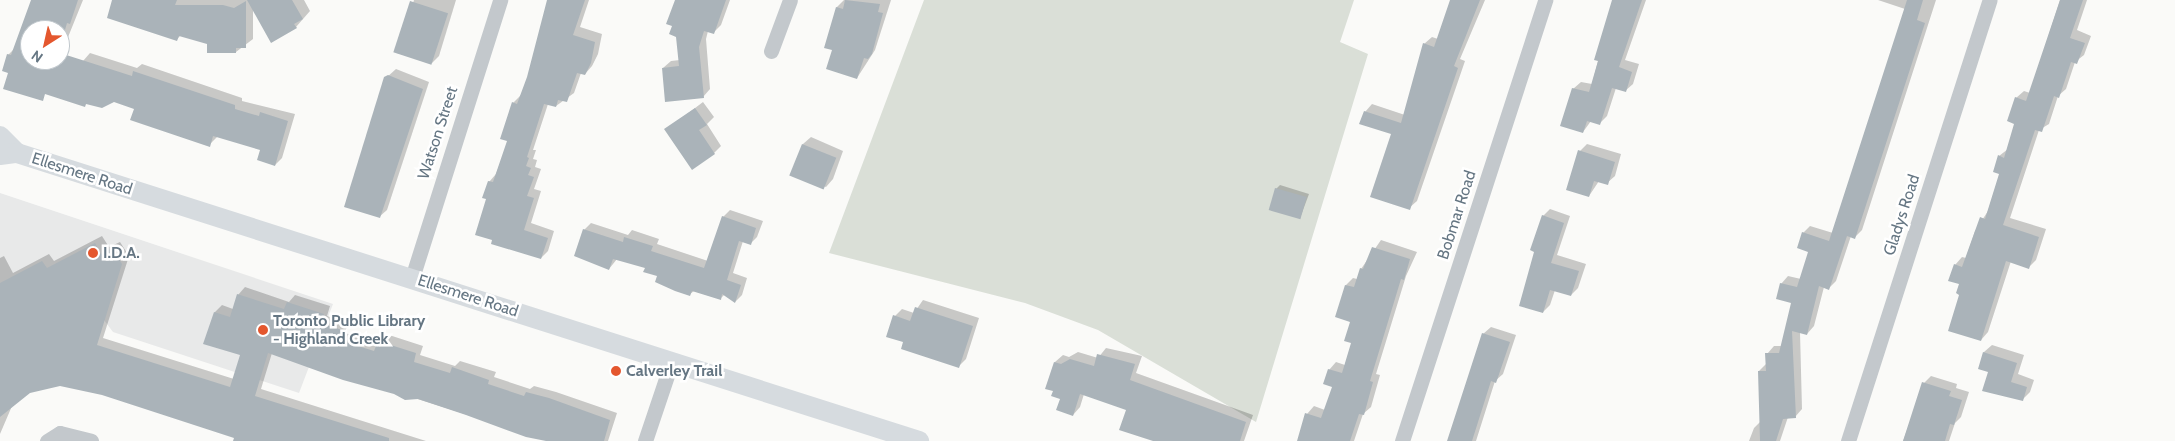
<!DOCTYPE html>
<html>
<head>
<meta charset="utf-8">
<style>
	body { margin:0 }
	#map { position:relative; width:2175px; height:441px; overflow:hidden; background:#fafaf8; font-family:Cabin,sans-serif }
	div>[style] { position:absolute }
	.built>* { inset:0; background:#e8e9e9 }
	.green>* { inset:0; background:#dadfd7 }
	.shadow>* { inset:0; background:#0003 }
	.building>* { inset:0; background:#aab3b9; transform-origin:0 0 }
	.street>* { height:15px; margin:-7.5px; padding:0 7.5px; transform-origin:7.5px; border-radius:7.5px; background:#c3c8cc }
	.secondary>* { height:20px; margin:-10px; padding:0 10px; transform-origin:10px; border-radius:10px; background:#d6dbdf }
	.dots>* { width:14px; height:14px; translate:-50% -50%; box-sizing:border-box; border:2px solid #fff; border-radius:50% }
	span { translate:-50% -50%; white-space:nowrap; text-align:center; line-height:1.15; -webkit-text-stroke:5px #fff; paint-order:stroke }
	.street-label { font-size:16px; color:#657683 }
	.poi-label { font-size:16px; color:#657683; font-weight:700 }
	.left { translate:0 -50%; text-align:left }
	.north { position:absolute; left:20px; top:20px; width:50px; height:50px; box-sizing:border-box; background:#fff; border:1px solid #c1c8cd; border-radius:50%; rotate:215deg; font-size:14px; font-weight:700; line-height:20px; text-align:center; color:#657683 }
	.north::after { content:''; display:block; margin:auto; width:18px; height:22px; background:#e4572e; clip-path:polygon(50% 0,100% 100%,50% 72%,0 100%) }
</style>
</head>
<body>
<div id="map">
	<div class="built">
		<div style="clip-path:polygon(0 193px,333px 304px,299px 393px,113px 332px,101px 316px,0 344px)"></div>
	</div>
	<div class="green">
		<div style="clip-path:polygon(924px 0,1354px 0,1340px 42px,1368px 54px,1256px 422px,1098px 330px,1025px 303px,829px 253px)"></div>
	</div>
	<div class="shadow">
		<div style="clip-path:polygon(32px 0,83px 0,60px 57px,60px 30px,30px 30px,30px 60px,57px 60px,9px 72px,8px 55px,14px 49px)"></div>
		<div style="clip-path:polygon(113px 0,304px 0,310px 11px,296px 27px,253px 7px,253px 39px,236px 52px,181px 35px,177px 39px)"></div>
		<div style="clip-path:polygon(414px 0,456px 0,439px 56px,432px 63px,397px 53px)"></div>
		<div style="clip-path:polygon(550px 0,589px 0,580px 27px,602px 34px,598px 54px,592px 66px,585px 74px,581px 73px,574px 93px,556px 106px,548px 104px,533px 150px,536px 150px,533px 159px,537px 160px,535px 167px,541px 169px,534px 189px,541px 191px,531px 223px,554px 231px,548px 251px,541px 258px,488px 198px,489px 182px,496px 174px,509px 140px,513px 103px,521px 95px,528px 77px)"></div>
		<div style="clip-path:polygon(686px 0,738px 0,730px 0,721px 25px,713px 33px,708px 31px,706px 39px,710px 89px,703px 97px,663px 68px,671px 61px,680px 60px)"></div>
		<div style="clip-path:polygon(844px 0,891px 0,875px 50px,857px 78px,834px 49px,837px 7px)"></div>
		<div style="clip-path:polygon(1451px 0,1485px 0,1460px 59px,1465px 61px,1417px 201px,1409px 208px,1393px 134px,1365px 112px,1372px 104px,1405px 115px,1424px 44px,1432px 37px,1438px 39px)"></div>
		<div style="clip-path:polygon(1614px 0,1646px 0,1625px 60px,1639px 64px,1633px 84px,1625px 91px,1616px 88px,1607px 116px,1600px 123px,1591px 121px,1583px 132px,1573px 89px,1581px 82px,1592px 84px)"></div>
		<div style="clip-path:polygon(1878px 0,1936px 0,1862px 230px,1855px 237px,1851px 236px,1836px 281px,1829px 288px,1824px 287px,1814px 326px,1807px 334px,1800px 332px,1802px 409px,1795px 417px,1788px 417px,1780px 441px,1749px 441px,1754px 428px,1761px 421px,1759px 371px,1767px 363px,1767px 354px,1774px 346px,1782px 346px,1793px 302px,1781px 284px,1788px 276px,1801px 279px,1810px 251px,1803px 233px,1810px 226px,1833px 233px,1905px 9px)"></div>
		<div style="clip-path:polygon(2060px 0,2087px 0,2077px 30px,2091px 36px,2084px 55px,2075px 62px,2066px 89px,2058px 96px,2049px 124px,2039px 130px,2010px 218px,2046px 229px,2036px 260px,2029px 267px,2011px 261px,1988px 332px,1981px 340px,1961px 294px,1955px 265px,1962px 257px,1966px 258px,1975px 231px,1988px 211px,2000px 173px,1999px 156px,2008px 149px,2016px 123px,2016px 98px,2024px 91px,2030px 93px)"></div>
		<div style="clip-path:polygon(90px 53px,137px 68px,142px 64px,242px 98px,242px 101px,295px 114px,282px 158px,275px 165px,262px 149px,218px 136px,209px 145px,135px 108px,83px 61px)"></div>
		<div style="clip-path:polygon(396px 69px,429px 82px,387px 210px,379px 217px,386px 78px)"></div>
		<div style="clip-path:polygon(703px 102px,714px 117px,707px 124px,721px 146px,714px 153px,666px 130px)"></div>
		<div style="clip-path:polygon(811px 137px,843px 151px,833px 179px,826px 187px,792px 176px,803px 144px)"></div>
		<div style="clip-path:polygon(1587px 144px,1621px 154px,1615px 176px,1607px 183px,1599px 181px,1589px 196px,1580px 151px)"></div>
		<div style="clip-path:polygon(1280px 185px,1309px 194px,1300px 218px,1276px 189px)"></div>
		<div style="clip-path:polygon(1550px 209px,1570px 216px,1557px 255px,1586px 264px,1578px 288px,1571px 295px,1555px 290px,1550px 305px,1543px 312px,1543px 216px)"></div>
		<div style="clip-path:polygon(730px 210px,763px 221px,757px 237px,750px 244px,743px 241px,733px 273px,747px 278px,742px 295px,735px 302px,725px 294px,720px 299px,694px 291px,690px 294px,646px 267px,617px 259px,609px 269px,584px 230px,591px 223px,628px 235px,632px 230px,659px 239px,657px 244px,708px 261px,723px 217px)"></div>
		<div style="clip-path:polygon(102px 236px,109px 247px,120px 242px,129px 256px,103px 338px,234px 379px,242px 354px,205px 343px,215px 312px,222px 305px,233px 309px,238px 295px,245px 287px,289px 302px,295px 295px,330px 306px,327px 316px,348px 323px,345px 333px,378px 343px,386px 334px,423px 346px,420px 355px,455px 366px,460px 361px,496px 372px,494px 377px,530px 389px,534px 386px,556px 392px,617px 413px,608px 441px,550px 441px,272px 353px,261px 389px,426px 441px,249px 441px,102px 394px,60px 384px,30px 392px,12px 406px,0 434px,0 258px,4px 256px,13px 273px,49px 254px,54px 261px)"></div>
		<div style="clip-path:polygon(1381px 240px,1417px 252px,1406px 276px,1376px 374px,1380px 375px,1371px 407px,1363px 414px,1354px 441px,1298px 441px,1307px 414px,1314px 406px,1325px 410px,1334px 386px,1329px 370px,1336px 362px,1345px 365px,1352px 342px,1346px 285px,1353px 278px,1357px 279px,1361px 269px)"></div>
		<div style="clip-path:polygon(923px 300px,979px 318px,966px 359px,958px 367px,905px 341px,895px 316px,902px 309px,914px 313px)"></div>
		<div style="clip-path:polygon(1491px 327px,1516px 335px,1503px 374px,1495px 381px,1476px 441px,1448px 441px,1483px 334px)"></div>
		<div style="clip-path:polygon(1992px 345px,2024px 355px,2018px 374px,2034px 380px,2030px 392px,2023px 399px,1990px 371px,1979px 368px,1984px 352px)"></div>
		<div style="clip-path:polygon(1106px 348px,1142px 356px,1136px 373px,1253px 415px,1244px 441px,1159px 441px,1127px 409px,1084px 394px,1080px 407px,1073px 415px,1055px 390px,1047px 388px,1055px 362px,1063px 355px,1069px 357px,1078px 352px,1098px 358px)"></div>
		<div style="clip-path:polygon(1931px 376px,1957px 384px,1956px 388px,1969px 392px,1961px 417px,1955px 423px,1949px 441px,1903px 441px,1924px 383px)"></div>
	</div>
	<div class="building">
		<div style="clip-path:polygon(31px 0,78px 0,70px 24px,67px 23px,65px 30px,30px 30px,30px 60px,60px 60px,60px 53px,132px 76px,133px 71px,235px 105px,235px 109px,259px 116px,260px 112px,288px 121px,275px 166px,257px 160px,260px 150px,213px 136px,210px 147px,130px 120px,134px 109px,114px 102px,102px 108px,86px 104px,85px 107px,45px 94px,43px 101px,3px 89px,8px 73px,2px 71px,7px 54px,11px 55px)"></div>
		<div style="clip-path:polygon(112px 0,177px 0,175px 5px,223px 5px,234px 8px,246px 1px,246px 48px,236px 48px,236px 53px,207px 53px,207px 44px,179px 36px,177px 41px,107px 18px)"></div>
		<div style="clip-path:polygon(247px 0,292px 0,303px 19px,294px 24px,297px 28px,271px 43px)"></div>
		<div style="clip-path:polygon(547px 0,585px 0,573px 35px,595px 42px,591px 63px,585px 75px,577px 73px,567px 102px,558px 100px,556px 107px,544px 104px,527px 157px,529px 158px,526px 166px,531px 168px,528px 175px,534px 177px,527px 196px,534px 198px,524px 230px,548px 238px,541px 259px,491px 244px,492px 240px,475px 235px,486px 199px,482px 198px,488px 181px,493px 182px,507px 141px,500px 139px,512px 102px,517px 104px,527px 77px)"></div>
		<div style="clip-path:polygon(675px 0,726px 0,714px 34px,704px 31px,699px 47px,704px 98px,665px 102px,662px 68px,679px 66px,676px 37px,669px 34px,672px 26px,666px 24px)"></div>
		<div style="clip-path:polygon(845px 0,880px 4px,878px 12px,883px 13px,872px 54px,868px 59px,864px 58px,857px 79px,826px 69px,832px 50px,824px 48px,836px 7px,843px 9px)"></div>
		<div style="clip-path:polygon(1450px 0,1480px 0,1454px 66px,1458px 68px,1410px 210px,1370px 197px,1391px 134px,1359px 124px,1364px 111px,1401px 123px,1423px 43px,1434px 47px)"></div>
		<div style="clip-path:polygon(1612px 0,1642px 0,1619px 67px,1632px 72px,1626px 92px,1612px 88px,1600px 125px,1587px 121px,1583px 133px,1560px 126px,1572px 88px,1589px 92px,1598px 61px,1594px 60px)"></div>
		<div style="clip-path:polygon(1907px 0,1923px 0,1917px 20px,1925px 23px,1855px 239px,1847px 236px,1829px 290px,1819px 286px,1807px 335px,1792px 331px,1796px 418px,1783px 419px,1776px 441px,1760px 441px,1758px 371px,1766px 371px,1765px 353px,1779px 353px,1791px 303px,1776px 299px,1780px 283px,1797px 287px,1808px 252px,1797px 248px,1802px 232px,1829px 241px)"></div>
		<div style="clip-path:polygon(2060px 0,2083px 0,2070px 38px,2085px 43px,2077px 64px,2071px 62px,2059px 98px,2054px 96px,2042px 132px,2035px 130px,2003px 225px,2039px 237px,2029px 269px,2006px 261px,1981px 341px,1948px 331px,1959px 295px,1956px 293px,1959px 284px,1948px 281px,1954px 264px,1962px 267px,1980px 217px,1985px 219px,1999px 174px,1993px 172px,1998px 155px,2004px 158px,2014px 124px,2007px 121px,2015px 97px,2026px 101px)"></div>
		<div style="left:410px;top:1px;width:40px;height:54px;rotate:18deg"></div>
		<div style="clip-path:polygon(388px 75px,423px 89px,380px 218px,344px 207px,384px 77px)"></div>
		<div style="clip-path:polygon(695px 108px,707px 125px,699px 130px,715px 154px,692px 170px,664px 129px)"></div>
		<div style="left:802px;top:144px;width:37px;height:34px;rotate:22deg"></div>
		<div style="clip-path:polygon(1578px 150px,1615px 162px,1608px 185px,1594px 181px,1589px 197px,1566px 190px)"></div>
		<div style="left:1275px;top:188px;width:33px;height:23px;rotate:16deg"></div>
		<div style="clip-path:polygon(1542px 215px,1564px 223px,1551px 263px,1579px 271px,1571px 296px,1550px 290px,1543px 313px,1519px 306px,1534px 252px,1530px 250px)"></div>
		<div style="clip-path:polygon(722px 216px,756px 228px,751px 245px,739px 241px,727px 280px,741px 285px,735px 303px,722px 294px,721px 300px,692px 291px,690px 296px,675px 291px,655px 282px,657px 276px,643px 272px,645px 268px,613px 259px,609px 270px,574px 256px,583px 229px,623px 242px,624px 237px,653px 246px,651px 251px,704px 268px)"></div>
		<div style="clip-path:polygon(95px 243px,101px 254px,112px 248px,122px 264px,97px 345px,230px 387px,240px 355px,203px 344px,214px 312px,230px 317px,237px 294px,284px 309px,287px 302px,324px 314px,321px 323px,342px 330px,339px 340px,374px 351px,378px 341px,416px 353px,414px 362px,450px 373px,452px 367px,489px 380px,488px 384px,524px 396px,526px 392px,549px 398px,610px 420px,604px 441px,546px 441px,526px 437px,466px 415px,418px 399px,405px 400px,394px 394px,343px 380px,268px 353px,255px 396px,389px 438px,389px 441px,233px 441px,234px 438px,102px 395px,60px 386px,30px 393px,0 417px,0 283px,42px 261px,47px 268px)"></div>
		<div style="clip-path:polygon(1372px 247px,1410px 259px,1404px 280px,1401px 279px,1370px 381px,1373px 382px,1364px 415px,1359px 414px,1350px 441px,1297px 441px,1305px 413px,1321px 418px,1332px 387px,1323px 384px,1328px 369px,1342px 373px,1351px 343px,1344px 341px,1350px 322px,1335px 317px,1345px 285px,1354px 287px,1360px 268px,1363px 269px)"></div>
		<div style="clip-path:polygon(915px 307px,973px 326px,959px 368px,901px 349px,903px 342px,886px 337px,893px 315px,910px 321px)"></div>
		<div style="clip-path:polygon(1482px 333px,1510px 342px,1496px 383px,1491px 381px,1472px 441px,1447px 441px)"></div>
		<div style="clip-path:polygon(1983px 352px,2017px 363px,2011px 382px,2027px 387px,2023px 401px,1982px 391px,1988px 372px,1978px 369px)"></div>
		<div style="clip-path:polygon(1097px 354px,1135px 364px,1130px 380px,1246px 422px,1240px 441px,1153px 441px,1119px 430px,1126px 410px,1080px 394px,1073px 416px,1056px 410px,1060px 399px,1051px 396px,1053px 391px,1045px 389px,1054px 362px,1061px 364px,1070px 359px,1094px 366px)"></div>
		<div style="clip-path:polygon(1922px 382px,1951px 391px,1949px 396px,1962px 400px,1954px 425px,1950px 424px,1945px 441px,1903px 441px)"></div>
	</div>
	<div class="street">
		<div style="left:771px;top:51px;width:54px;rotate:-69.6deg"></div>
		<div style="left:412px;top:278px;width:292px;rotate:-72.4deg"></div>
		<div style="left:47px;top:441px;width:15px;rotate:-32deg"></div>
		<div style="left:60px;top:433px;width:32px;rotate:14deg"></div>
		<div style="left:645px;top:441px;width:84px;rotate:-71.4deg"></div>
		<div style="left:1402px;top:441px;width:464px;rotate:-72deg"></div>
		<div style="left:1848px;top:441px;width:463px;rotate:-72.2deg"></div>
	</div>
	<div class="secondary">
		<div style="left:0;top:136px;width:24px;rotate:45deg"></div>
		<div style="left:0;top:155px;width:17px;rotate:-7deg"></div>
		<div style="left:17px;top:153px;width:947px;rotate:17.71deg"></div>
	</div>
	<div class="dots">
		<div style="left:93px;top:253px;background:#e4572e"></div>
		<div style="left:263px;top:330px;background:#e4572e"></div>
		<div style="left:616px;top:371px;background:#e4572e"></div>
	</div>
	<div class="street-label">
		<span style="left:438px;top:133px;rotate:-72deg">Watson Street</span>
		<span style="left:82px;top:174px;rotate:18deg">Ellesmere Road</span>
		<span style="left:1457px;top:215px;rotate:-72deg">Bobmar Road</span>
		<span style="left:1902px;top:215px;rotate:-72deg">Gladys Road</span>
		<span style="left:468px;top:296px;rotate:18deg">Ellesmere Road</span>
	</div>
	<div class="poi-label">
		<span class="left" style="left:103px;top:253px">I.D.A.</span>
		<span class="left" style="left:273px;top:330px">Toronto Public Library<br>- Highland Creek</span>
		<span class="left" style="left:626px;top:371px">Calverley Trail</span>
	</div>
	<div class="north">N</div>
</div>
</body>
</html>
